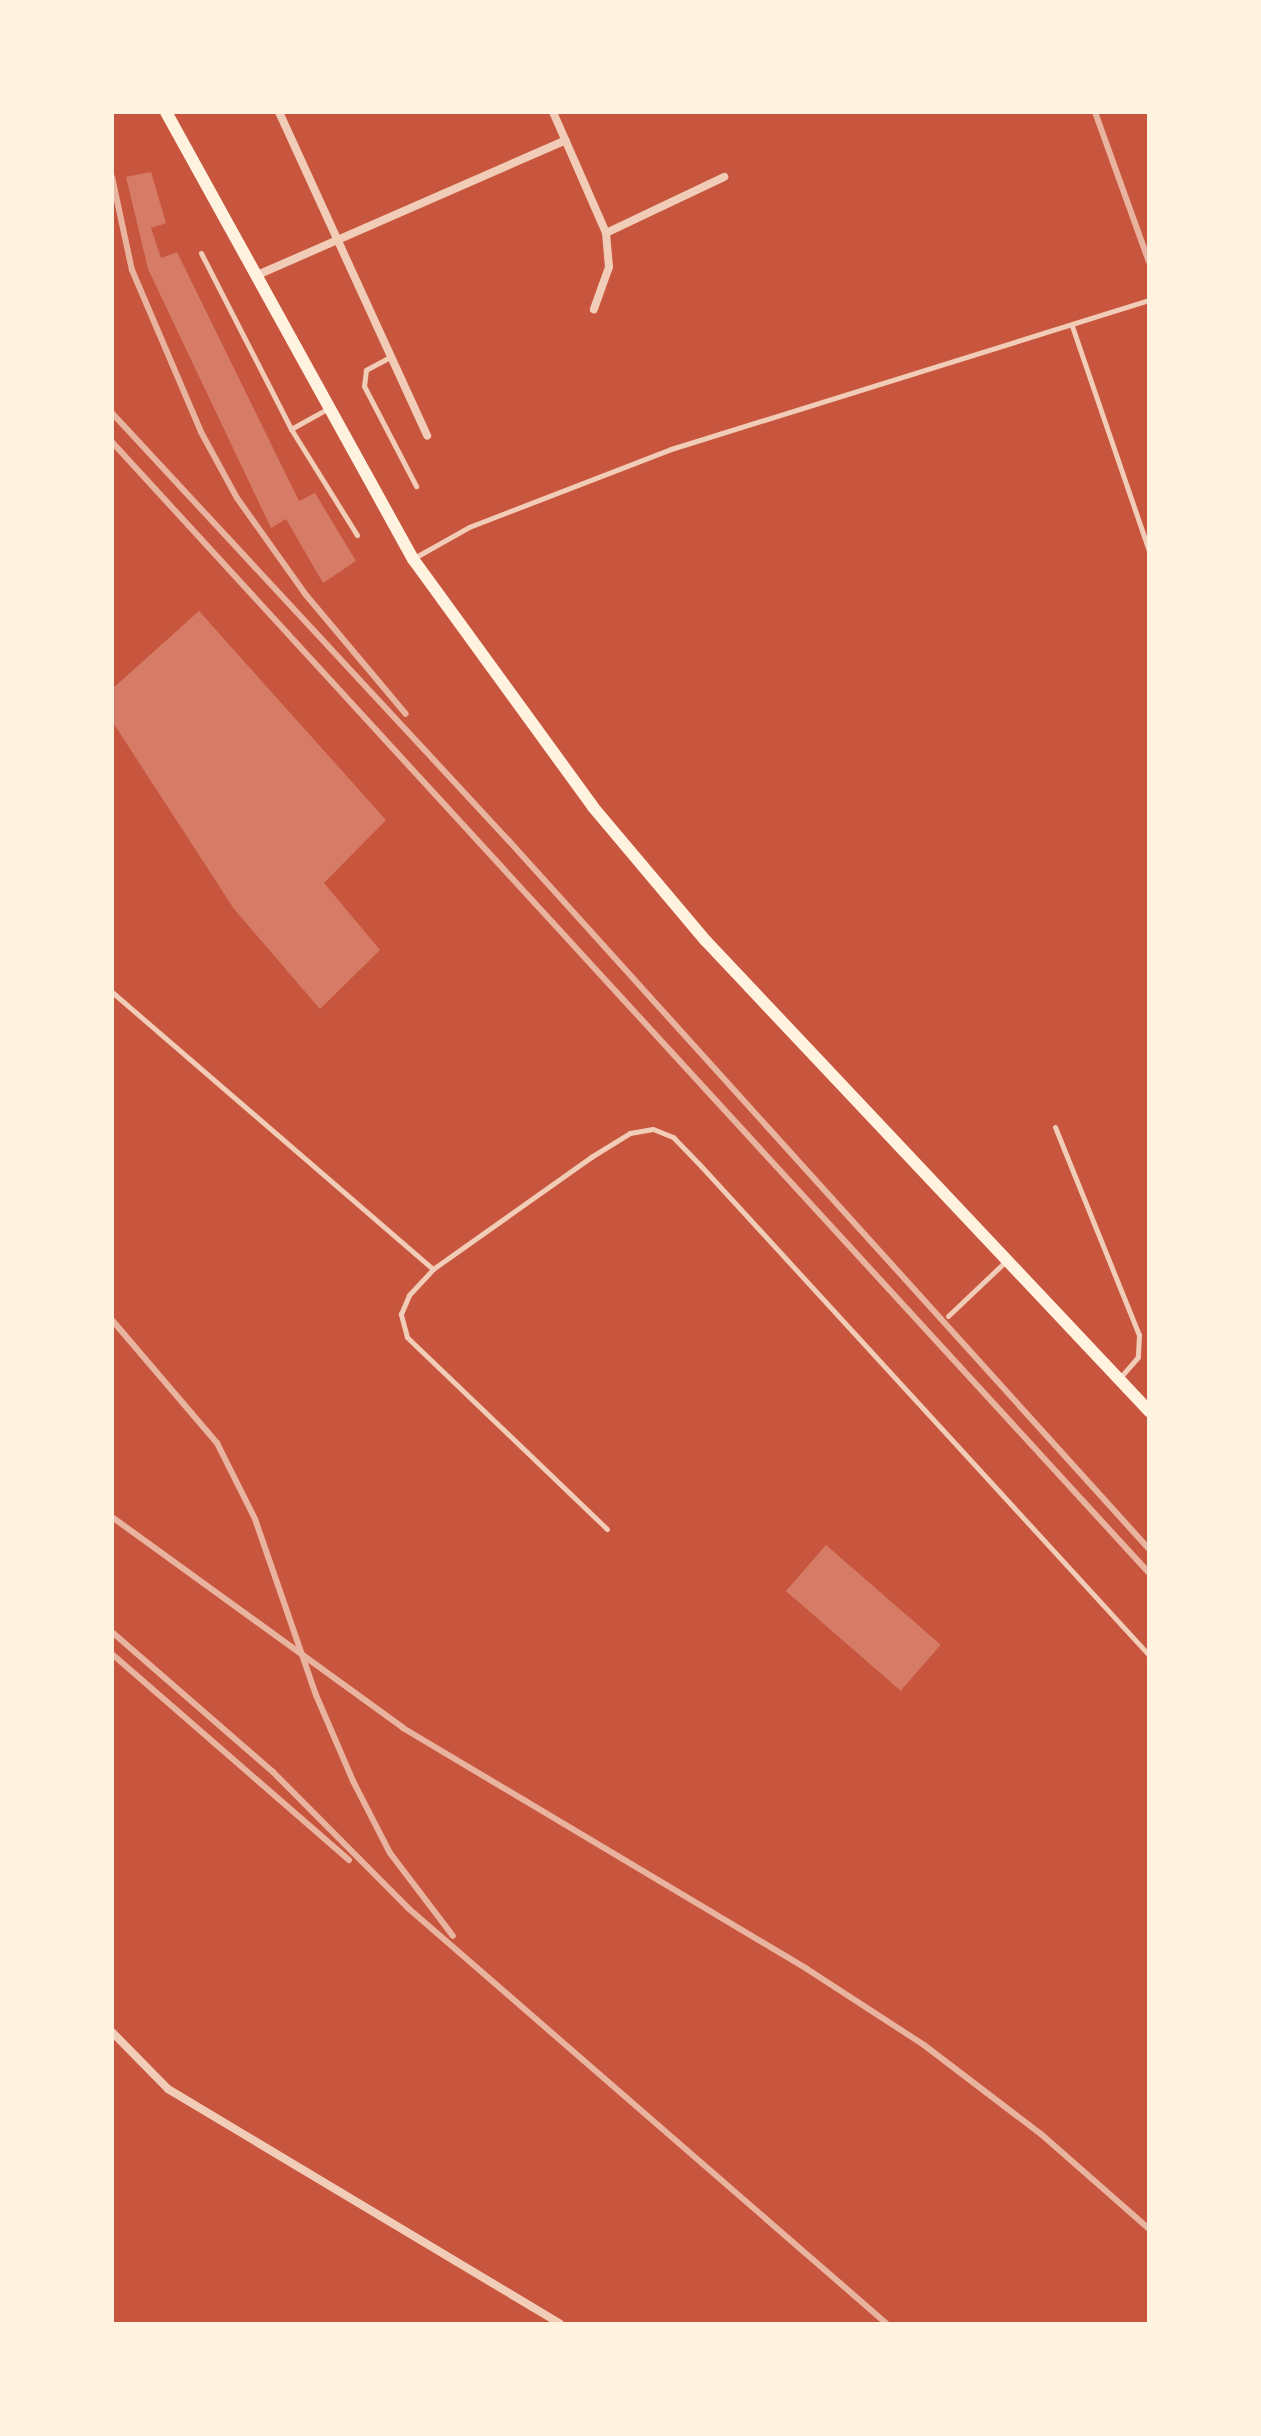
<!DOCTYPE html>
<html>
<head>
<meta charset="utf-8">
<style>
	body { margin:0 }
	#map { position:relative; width:1261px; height:2436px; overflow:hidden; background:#c8553d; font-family:"Source Sans 3",sans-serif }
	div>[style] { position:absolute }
	.building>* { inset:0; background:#d67c66; transform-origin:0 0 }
	.service>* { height:5px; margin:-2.5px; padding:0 2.5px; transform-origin:2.5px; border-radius:2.5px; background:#f1ccb7 }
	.minor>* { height:8px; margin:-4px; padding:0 4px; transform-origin:4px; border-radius:4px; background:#f1ccb7 }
	.secondary>* { height:12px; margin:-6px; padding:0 6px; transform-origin:6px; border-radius:6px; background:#fff3e0 }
	.rail>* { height:6px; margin:-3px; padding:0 3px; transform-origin:3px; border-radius:3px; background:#e9b49f }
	span { translate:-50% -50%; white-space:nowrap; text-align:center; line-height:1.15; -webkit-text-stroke:8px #fff3e0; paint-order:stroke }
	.frame { position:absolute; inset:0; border:114px solid #fff3e0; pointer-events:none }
</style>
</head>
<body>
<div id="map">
	<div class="building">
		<div style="clip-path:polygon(151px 172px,166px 223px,151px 228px,161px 258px,177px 252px,299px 501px,315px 493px,356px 561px,323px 583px,286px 519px,271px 528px,148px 269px,126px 177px)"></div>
		<div style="clip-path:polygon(199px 611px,386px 820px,324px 883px,380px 950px,320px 1009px,234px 909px,112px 721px,112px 689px)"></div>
		<div style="left:826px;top:1545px;width:152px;height:61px;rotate:41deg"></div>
	</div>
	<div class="service">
		<div style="left:201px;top:253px;width:198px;rotate:62.9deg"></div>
		<div style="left:291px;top:429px;width:125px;rotate:58.1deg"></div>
		<div style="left:1072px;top:326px;width:238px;rotate:71.1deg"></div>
		<div style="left:390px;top:357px;width:27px;rotate:152deg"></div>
		<div style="left:366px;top:370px;width:16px;rotate:97deg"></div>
		<div style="left:364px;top:386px;width:113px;rotate:62.5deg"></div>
		<div style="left:291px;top:429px;width:41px;rotate:-29.1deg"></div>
		<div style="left:414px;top:558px;width:63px;rotate:-29.4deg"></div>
		<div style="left:469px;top:527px;width:217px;rotate:-21.1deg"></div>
		<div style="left:671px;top:449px;width:501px;rotate:-17.31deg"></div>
		<div style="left:112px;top:992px;width:424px;rotate:40.8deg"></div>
		<div style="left:1055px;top:1127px;width:224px;rotate:68deg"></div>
		<div style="left:1139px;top:1335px;width:22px;rotate:93deg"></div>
		<div style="left:1138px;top:1357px;width:28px;rotate:131deg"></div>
		<div style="left:948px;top:1316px;width:80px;rotate:-43.5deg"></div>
		<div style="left:607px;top:1529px;width:277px;rotate:-136.2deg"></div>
		<div style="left:407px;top:1337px;width:24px;rotate:-105deg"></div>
		<div style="left:401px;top:1314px;width:21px;rotate:-67deg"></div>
		<div style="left:409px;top:1295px;width:35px;rotate:-47deg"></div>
		<div style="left:433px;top:1269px;width:194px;rotate:-35.3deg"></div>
		<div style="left:591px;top:1157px;width:46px;rotate:-31.6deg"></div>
		<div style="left:630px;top:1133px;width:23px;rotate:-10deg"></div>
		<div style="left:653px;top:1129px;width:22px;rotate:22deg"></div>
		<div style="left:673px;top:1137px;width:40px;rotate:46deg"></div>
		<div style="left:701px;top:1166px;width:663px;rotate:47.51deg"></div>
	</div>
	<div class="minor">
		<div style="left:279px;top:112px;width:356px;rotate:65.4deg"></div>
		<div style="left:553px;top:112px;width:132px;rotate:66.3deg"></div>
		<div style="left:606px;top:233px;width:34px;rotate:85deg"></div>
		<div style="left:609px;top:267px;width:45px;rotate:109.7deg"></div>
		<div style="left:606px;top:233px;width:131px;rotate:-25.4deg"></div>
		<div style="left:255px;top:276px;width:339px;rotate:-23.6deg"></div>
		<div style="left:112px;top:2032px;width:80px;rotate:45.5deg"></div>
		<div style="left:168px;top:2089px;width:457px;rotate:30.9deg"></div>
	</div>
	<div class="secondary">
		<div style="left:166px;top:112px;width:511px;rotate:61.08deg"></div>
		<div style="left:413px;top:559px;width:306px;rotate:54deg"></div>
		<div style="left:593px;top:807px;width:175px;rotate:49.9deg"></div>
		<div style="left:706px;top:941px;width:646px;rotate:46.69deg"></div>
	</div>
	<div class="rail">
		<div style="left:1095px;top:112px;width:159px;rotate:70.2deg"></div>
		<div style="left:112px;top:177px;width:95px;rotate:77.9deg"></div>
		<div style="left:132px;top:270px;width:176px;rotate:66.9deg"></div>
		<div style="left:201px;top:432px;width:75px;rotate:61.4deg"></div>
		<div style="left:237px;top:498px;width:119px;rotate:54.6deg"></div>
		<div style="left:306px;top:595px;width:155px;rotate:50deg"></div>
		<div style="left:112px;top:413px;width:584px;rotate:47.15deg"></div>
		<div style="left:509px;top:841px;width:954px;rotate:47.89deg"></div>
		<div style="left:112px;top:442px;width:1534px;rotate:47.48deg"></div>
		<div style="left:112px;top:1320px;width:162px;rotate:49.5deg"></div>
		<div style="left:217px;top:1443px;width:85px;rotate:63.4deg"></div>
		<div style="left:255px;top:1519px;width:186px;rotate:70.9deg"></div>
		<div style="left:316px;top:1695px;width:94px;rotate:66.7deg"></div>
		<div style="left:353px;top:1781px;width:81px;rotate:62.8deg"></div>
		<div style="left:390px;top:1853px;width:104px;rotate:52.8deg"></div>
		<div style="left:112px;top:1517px;width:359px;rotate:35.9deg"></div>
		<div style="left:403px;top:1728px;width:470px;rotate:30.8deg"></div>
		<div style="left:807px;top:1969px;width:140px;rotate:33deg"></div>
		<div style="left:924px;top:2045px;width:147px;rotate:37.3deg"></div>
		<div style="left:1041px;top:2134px;width:144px;rotate:41.3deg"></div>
		<div style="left:112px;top:1632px;width:213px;rotate:41deg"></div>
		<div style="left:273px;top:1772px;width:192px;rotate:45.2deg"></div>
		<div style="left:408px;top:1908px;width:634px;rotate:40.97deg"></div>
		<div style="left:112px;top:1654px;width:314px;rotate:41deg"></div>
	</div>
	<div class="frame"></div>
</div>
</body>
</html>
